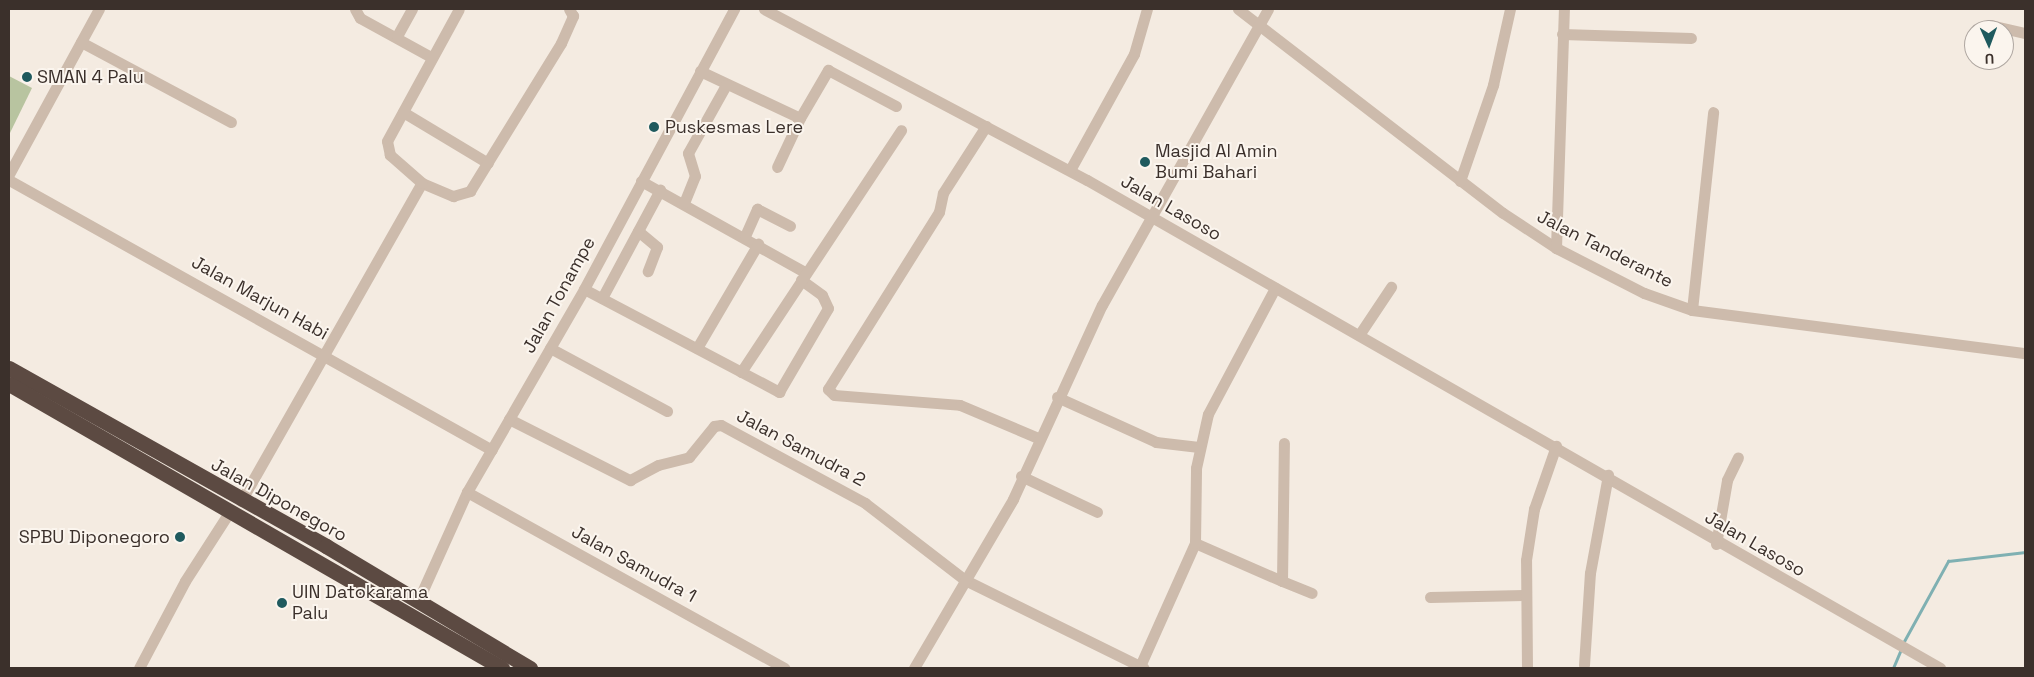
<!DOCTYPE html>
<html>
<head>
<meta charset="utf-8">
<style>
	body { margin:0 }
	#map { position:relative; width:2034px; height:677px; overflow:hidden; background:#f4ebe1; font-family:"Space Grotesk",sans-serif }
	div>[style] { position:absolute }
	.green>* { inset:0; background:#b8c4a0 }
	.stream>* { height:3px; margin:-1.5px; padding:0 1.5px; transform-origin:1.5px; border-radius:1.5px; background:#7fb0b2 }
	.minor>* { height:11px; margin:-5.5px; padding:0 5.5px; transform-origin:5.5px; border-radius:5.5px; background:#cdbbac }
	.highway>* { height:15px; margin:-7.5px; padding:0 7.5px; transform-origin:7.5px; border-radius:7.5px; background:#5c4a42 }
	.dots>* { width:14px; height:14px; translate:-50% -50%; box-sizing:border-box; border:2px solid #fbf5ee; border-radius:50% }
	span { translate:-50% -50%; white-space:nowrap; text-align:center; line-height:1.15; -webkit-text-stroke:4px #fbf5ee; paint-order:stroke }
	.poi-label { font-size:18px; color:#3b302b }
	.left { translate:0 -50%; text-align:left }
	.right { translate:-100% -50%; text-align:right }
	.street-label { font-size:18px; color:#3b302b }
	.frame { position:absolute; inset:0; border:10px solid #3b302b; pointer-events:none }
	.north { position:absolute; left:1964px; top:20px; width:50px; height:50px; box-sizing:border-box; background:#fbf5ee; border:1px solid #aea6a0; border-radius:50%; rotate:178deg; font-size:14px; font-weight:700; line-height:20px; text-align:center; color:#3b302b }
	.north::after { content:''; display:block; margin:auto; width:18px; height:22px; background:#1f5a5e; clip-path:polygon(50% 0,100% 100%,50% 72%,0 100%) }
</style>
</head>
<body>
<div id="map">
	<div class="green">
		<div style="clip-path:polygon(9px 76px,32px 88px,9px 135px)"></div>
	</div>
	<div class="stream">
		<div style="left:1903px;top:643px;width:94px;rotate:-61.2deg"></div>
		<div style="left:1948px;top:561px;width:78px;rotate:-6.7deg"></div>
		<div style="left:1893px;top:668px;width:21px;rotate:-67deg"></div>
	</div>
	<div class="minor">
		<div style="left:355px;top:9px;width:10px;rotate:61deg"></div>
		<div style="left:360px;top:18px;width:81px;rotate:28.8deg"></div>
		<div style="left:764px;top:9px;width:365px;rotate:27.9deg"></div>
		<div style="left:1087px;top:180px;width:983px;rotate:29.77deg"></div>
		<div style="left:1238px;top:9px;width:334px;rotate:37.6deg"></div>
		<div style="left:1503px;top:213px;width:64px;rotate:33.4deg"></div>
		<div style="left:1556px;top:248px;width:99px;rotate:27.1deg"></div>
		<div style="left:1644px;top:293px;width:51px;rotate:19.5deg"></div>
		<div style="left:1692px;top:310px;width:336px;rotate:7.4deg"></div>
		<div style="left:1977px;top:30px;width:14px;rotate:-21deg"></div>
		<div style="left:1990px;top:25px;width:36px;rotate:13deg"></div>
		<div style="left:1562px;top:34px;width:129px;rotate:1.8deg"></div>
		<div style="left:397px;top:36px;width:31px;rotate:-61deg"></div>
		<div style="left:81px;top:42px;width:170px;rotate:28.1deg"></div>
		<div style="left:700px;top:71px;width:110px;rotate:25.2deg"></div>
		<div style="left:800px;top:118px;width:54px;rotate:115.1deg"></div>
		<div style="left:403px;top:112px;width:99px;rotate:31deg"></div>
		<div style="left:800px;top:118px;width:56px;rotate:-59.7deg"></div>
		<div style="left:828px;top:70px;width:77px;rotate:27.9deg"></div>
		<div style="left:986px;top:126px;width:80px;rotate:122.7deg"></div>
		<div style="left:943px;top:193px;width:19px;rotate:102deg"></div>
		<div style="left:939px;top:212px;width:209px;rotate:122.1deg"></div>
		<div style="left:828px;top:389px;width:8px;rotate:45deg"></div>
		<div style="left:834px;top:395px;width:126px;rotate:4.5deg"></div>
		<div style="left:960px;top:405px;width:85px;rotate:22.9deg"></div>
		<div style="left:1070px;top:170px;width:132px;rotate:-61.1deg"></div>
		<div style="left:1134px;top:54px;width:47px;rotate:-73.9deg"></div>
		<div style="left:9px;top:174px;width:188px;rotate:-61.4deg"></div>
		<div style="left:9px;top:180px;width:553px;rotate:29.21deg"></div>
		<div style="left:641px;top:181px;width:189px;rotate:29.1deg"></div>
		<div style="left:1460px;top:181px;width:102px;rotate:-71deg"></div>
		<div style="left:1493px;top:85px;width:78px;rotate:-77.4deg"></div>
		<div style="left:422px;top:183px;width:34px;rotate:23deg"></div>
		<div style="left:453px;top:196px;width:18px;rotate:-16deg"></div>
		<div style="left:470px;top:191px;width:174px;rotate:-58.4deg"></div>
		<div style="left:561px;top:43px;width:30px;rotate:-66deg"></div>
		<div style="left:573px;top:16px;width:8px;rotate:-120deg"></div>
		<div style="left:684px;top:203px;width:29px;rotate:-68deg"></div>
		<div style="left:695px;top:176px;width:24px;rotate:-107deg"></div>
		<div style="left:688px;top:153px;width:78px;rotate:-60.8deg"></div>
		<div style="left:638px;top:231px;width:25px;rotate:40deg"></div>
		<div style="left:657px;top:247px;width:26px;rotate:111deg"></div>
		<div style="left:745px;top:236px;width:30px;rotate:-66deg"></div>
		<div style="left:757px;top:209px;width:37px;rotate:27deg"></div>
		<div style="left:1556px;top:248px;width:239px;rotate:-88.1deg"></div>
		<div style="left:584px;top:289px;width:221px;rotate:27.8deg"></div>
		<div style="left:779px;top:392px;width:97px;rotate:-59.7deg"></div>
		<div style="left:828px;top:308px;width:14px;rotate:-115deg"></div>
		<div style="left:822px;top:295px;width:26px;rotate:-144deg"></div>
		<div style="left:602px;top:298px;width:123px;rotate:-61.8deg"></div>
		<div style="left:1692px;top:310px;width:199px;rotate:-83.9deg"></div>
		<div style="left:1359px;top:335px;width:58px;rotate:-56.3deg"></div>
		<div style="left:550px;top:348px;width:133px;rotate:28.3deg"></div>
		<div style="left:697px;top:348px;width:121px;rotate:-59.6deg"></div>
		<div style="left:741px;top:372px;width:290px;rotate:-56.5deg"></div>
		<div style="left:1057px;top:397px;width:109px;rotate:24.4deg"></div>
		<div style="left:1156px;top:442px;width:43px;rotate:6.6deg"></div>
		<div style="left:509px;top:419px;width:136px;rotate:26.8deg"></div>
		<div style="left:630px;top:480px;width:32px;rotate:-28deg"></div>
		<div style="left:658px;top:465px;width:32px;rotate:-14deg"></div>
		<div style="left:689px;top:457px;width:40px;rotate:-51deg"></div>
		<div style="left:714px;top:426px;width:7px;rotate:-8deg"></div>
		<div style="left:721px;top:425px;width:164px;rotate:28.4deg"></div>
		<div style="left:865px;top:503px;width:126px;rotate:37.6deg"></div>
		<div style="left:965px;top:580px;width:199px;rotate:26.2deg"></div>
		<div style="left:1021px;top:476px;width:84px;rotate:25.3deg"></div>
		<div style="left:467px;top:492px;width:363px;rotate:29deg"></div>
		<div style="left:241px;top:501px;width:366px;rotate:-60.4deg"></div>
		<div style="left:422px;top:183px;width:43px;rotate:-138.8deg"></div>
		<div style="left:390px;top:155px;width:14px;rotate:-102deg"></div>
		<div style="left:387px;top:141px;width:150px;rotate:-61.4deg"></div>
		<div style="left:1195px;top:543px;width:95px;rotate:23.6deg"></div>
		<div style="left:1282px;top:581px;width:138px;rotate:-89.2deg"></div>
		<div style="left:1716px;top:544px;width:65px;rotate:-80.2deg"></div>
		<div style="left:1727px;top:480px;width:25px;rotate:-64deg"></div>
		<div style="left:1282px;top:581px;width:32px;rotate:22deg"></div>
		<div style="left:1430px;top:597px;width:94px;rotate:-1.2deg"></div>
		<div style="left:418px;top:601px;width:120px;rotate:-65.8deg"></div>
		<div style="left:467px;top:492px;width:234px;rotate:-60deg"></div>
		<div style="left:584px;top:289px;width:318px;rotate:-61.8deg"></div>
		<div style="left:1584px;top:665px;width:92px;rotate:-86.3deg"></div>
		<div style="left:1590px;top:573px;width:100px;rotate:-79.6deg"></div>
		<div style="left:1140px;top:666px;width:135px;rotate:-65.9deg"></div>
		<div style="left:1195px;top:543px;width:75px;rotate:-89.2deg"></div>
		<div style="left:1196px;top:468px;width:55px;rotate:-77.5deg"></div>
		<div style="left:1208px;top:414px;width:143px;rotate:-62deg"></div>
		<div style="left:139px;top:668px;width:98px;rotate:-62.1deg"></div>
		<div style="left:185px;top:581px;width:83px;rotate:-57.3deg"></div>
		<div style="left:914px;top:668px;width:196px;rotate:-59.6deg"></div>
		<div style="left:1013px;top:499px;width:213px;rotate:-65.4deg"></div>
		<div style="left:1102px;top:305px;width:339px;rotate:-60.7deg"></div>
		<div style="left:1527px;top:668px;width:108px;rotate:-90.5deg"></div>
		<div style="left:1526px;top:560px;width:52px;rotate:-81.1deg"></div>
		<div style="left:1534px;top:509px;width:67px;rotate:-70.8deg"></div>
	</div>
	<div class="highway">
		<div style="left:9px;top:368px;width:364px;rotate:29.3deg"></div>
		<div style="left:326px;top:546px;width:238px;rotate:30.9deg"></div>
		<div style="left:9px;top:384px;width:569px;rotate:29.94deg"></div>
	</div>
	<div class="dots">
		<div style="left:27px;top:77px;background:#1f5a5e"></div>
		<div style="left:654px;top:127px;background:#1f5a5e"></div>
		<div style="left:1145px;top:162px;background:#1f5a5e"></div>
		<div style="left:180px;top:537px;background:#1f5a5e"></div>
		<div style="left:282px;top:603px;background:#1f5a5e"></div>
	</div>
	<div class="poi-label">
		<span class="left" style="left:37px;top:77px">SMAN 4 Palu</span>
		<span class="left" style="left:665px;top:127px">Puskesmas Lere</span>
		<span class="left" style="left:1155px;top:162px">Masjid Al Amin<br>Bumi Bahari</span>
		<span class="right" style="left:170px;top:537px">SPBU Diponegoro</span>
		<span class="left" style="left:292px;top:603px">UIN Datokarama<br>Palu</span>
	</div>
	<div class="street-label">
		<span style="left:1171px;top:208px;rotate:30deg">Jalan Lasoso</span>
		<span style="left:1605px;top:249px;rotate:27deg">Jalan Tanderante</span>
		<span style="left:559px;top:295px;rotate:-61deg">Jalan Tonampe</span>
		<span style="left:260px;top:298px;rotate:29deg">Jalan Marjun Habi</span>
		<span style="left:801px;top:448px;rotate:28deg">Jalan Samudra 2</span>
		<span style="left:279px;top:500px;rotate:29deg">Jalan Diponegoro</span>
		<span style="left:1755px;top:544px;rotate:30deg">Jalan Lasoso</span>
		<span style="left:634px;top:564px;rotate:29deg">Jalan Samudra 1</span>
	</div>
	<div class="frame"></div>
	<div class="north">U</div>
</div>
</body>
</html>
